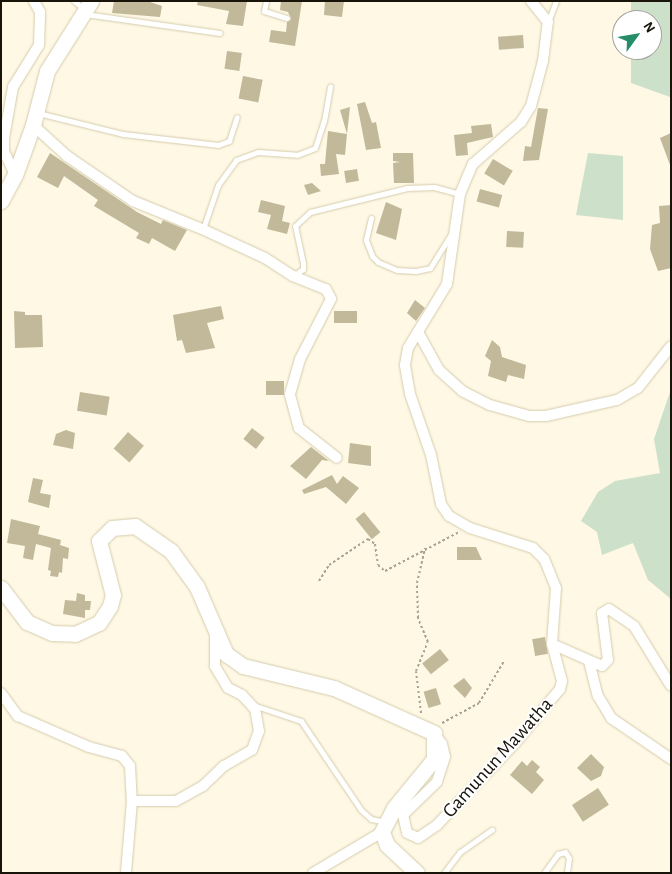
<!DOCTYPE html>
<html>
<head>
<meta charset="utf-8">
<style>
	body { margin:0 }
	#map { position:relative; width:672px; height:874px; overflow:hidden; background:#fef8e5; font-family:"Alegreya Sans",sans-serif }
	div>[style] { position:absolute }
	.green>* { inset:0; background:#cde0ca }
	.building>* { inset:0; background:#c2b99a; transform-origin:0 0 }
	.path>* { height:2px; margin-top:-1px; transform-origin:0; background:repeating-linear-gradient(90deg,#a7a292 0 2.5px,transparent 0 5px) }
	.roads { filter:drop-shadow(0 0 1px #d5ccac) drop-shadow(0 0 1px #d5ccac) }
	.service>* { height:5px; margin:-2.5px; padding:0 2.5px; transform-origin:2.5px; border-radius:2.5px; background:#fff }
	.minor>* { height:10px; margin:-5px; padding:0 5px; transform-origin:5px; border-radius:5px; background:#fff }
	.primary>* { height:15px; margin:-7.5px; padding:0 7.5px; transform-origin:7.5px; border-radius:7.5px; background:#fff }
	span { translate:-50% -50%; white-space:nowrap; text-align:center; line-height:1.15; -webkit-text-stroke:4px #fff; paint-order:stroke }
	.street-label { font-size:20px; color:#181409 }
	.frame { position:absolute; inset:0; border:2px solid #181409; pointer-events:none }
	.north { position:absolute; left:612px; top:10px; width:50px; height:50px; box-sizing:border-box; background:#fff; border:1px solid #a3a19d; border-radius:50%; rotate:58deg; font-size:14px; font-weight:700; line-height:20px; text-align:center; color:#181409 }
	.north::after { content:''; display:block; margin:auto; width:18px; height:22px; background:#268d69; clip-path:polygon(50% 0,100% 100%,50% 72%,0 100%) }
</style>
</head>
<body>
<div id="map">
	<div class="green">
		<div style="clip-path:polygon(631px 1px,671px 1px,670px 97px,631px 83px,631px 50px,652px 50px,652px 20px,631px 20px)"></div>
		<div style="clip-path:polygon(588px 153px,623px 156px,623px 220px,576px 215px)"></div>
		<div style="clip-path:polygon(671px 389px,671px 599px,648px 580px,633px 543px,602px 555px,597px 532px,581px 521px,598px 492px,615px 481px,660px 473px,654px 439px)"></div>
	</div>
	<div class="building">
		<div style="clip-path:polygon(114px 1px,147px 1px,162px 6px,160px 17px,112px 13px)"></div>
		<div style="clip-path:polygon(198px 1px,247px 1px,243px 26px,226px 24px,229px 11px,197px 5px)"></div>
		<div style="clip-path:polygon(281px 1px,302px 1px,295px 46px,269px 42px,271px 30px,286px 32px,287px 22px,291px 19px,288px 12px,280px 10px)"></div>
		<div style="clip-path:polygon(325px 1px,344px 1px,342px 17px,324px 15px)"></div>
		<div style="left:523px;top:35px;width:13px;height:25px;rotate:86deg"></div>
		<div style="left:227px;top:51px;width:15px;height:18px;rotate:8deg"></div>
		<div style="left:243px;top:76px;width:20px;height:23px;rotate:11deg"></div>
		<div style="clip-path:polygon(365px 102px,372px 123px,376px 122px,381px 148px,366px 150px,357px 104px)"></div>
		<div style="clip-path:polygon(350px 107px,347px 134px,340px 110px)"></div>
		<div style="clip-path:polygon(538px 108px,548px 109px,539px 160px,523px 161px,525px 146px,531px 147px)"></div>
		<div style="clip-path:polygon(491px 124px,493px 137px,467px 143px,468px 155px,456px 156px,454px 135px,472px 133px,471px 126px)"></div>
		<div style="clip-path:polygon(328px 131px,347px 134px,345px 155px,336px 154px,339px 174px,321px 176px,320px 164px,325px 164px)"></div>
		<div style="clip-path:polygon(671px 133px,671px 165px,670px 165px,660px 138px)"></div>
		<div style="clip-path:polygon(50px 153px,137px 212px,161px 224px,163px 220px,187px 230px,175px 251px,152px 238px,149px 244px,136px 238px,139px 233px,94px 206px,98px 200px,64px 176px,58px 188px,37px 177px)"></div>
		<div style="clip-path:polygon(393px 153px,413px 153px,414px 183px,394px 183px,393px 163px,400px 162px,393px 161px)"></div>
		<div style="left:493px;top:159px;width:23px;height:17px;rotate:31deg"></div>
		<div style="left:357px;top:169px;width:12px;height:13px;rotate:81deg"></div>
		<div style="clip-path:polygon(312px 183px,321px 191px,308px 195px,304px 185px)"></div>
		<div style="left:480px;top:189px;width:23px;height:13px;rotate:15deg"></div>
		<div style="clip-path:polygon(261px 200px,285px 206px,282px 221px,290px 223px,287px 234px,267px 229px,271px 215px,258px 212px)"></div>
		<div style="clip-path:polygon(386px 202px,402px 209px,396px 240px,376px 233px)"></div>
		<div style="clip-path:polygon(671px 205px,671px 268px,658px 271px,650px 249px,652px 225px,660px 223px,659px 206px)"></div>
		<div style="left:507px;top:231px;width:17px;height:16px;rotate:3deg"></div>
		<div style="clip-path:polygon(415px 300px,425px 308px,416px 321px,407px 313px)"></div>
		<div style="clip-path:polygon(221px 306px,224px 319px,207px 323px,215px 348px,186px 353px,182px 340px,177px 341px,173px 315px)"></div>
		<div style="clip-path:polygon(14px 311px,25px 312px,25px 315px,42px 315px,43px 347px,15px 348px)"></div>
		<div style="left:334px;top:311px;width:23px;height:12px"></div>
		<div style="clip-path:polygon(492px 340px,500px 347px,502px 357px,526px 365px,524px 379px,508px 375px,506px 382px,488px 376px,491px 361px,485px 356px)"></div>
		<div style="left:266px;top:381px;width:18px;height:14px"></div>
		<div style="left:80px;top:392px;width:30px;height:19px;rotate:9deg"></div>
		<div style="left:252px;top:428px;width:16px;height:14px;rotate:38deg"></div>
		<div style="clip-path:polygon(66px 430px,75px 433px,73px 449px,53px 445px,56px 434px)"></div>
		<div style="left:128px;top:432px;width:21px;height:22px;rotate:41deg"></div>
		<div style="clip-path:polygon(350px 443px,371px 446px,371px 466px,348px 463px)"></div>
		<div style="clip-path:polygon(311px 447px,329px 461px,322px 460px,306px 479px,290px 466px)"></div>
		<div style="clip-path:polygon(332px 475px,337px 484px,343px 476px,359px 488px,346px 504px,326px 487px,304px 494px,302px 490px)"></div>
		<div style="clip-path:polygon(33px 478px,43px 480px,40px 493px,51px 495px,49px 508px,28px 502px)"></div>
		<div style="left:364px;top:512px;width:26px;height:11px;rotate:51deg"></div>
		<div style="clip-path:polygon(11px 519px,40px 526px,38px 534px,61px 540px,60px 545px,69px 548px,68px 559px,63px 558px,62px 573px,59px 572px,58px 577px,50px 576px,51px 571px,48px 570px,51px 548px,36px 544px,33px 560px,23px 558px,25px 546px,7px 543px)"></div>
		<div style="clip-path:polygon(457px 547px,476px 547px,482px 560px,457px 560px)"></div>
		<div style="clip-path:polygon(77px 593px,85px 595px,85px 601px,91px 601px,90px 610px,85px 610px,85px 618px,63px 614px,65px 600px,76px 601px)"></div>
		<div style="left:545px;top:637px;width:17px;height:13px;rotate:80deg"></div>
		<div style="left:440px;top:649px;width:14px;height:23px;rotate:51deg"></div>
		<div style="clip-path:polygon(464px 678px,472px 688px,465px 698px,453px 686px)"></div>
		<div style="left:436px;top:688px;width:17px;height:13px;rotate:73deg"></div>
		<div style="clip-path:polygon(591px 754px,604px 767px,601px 776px,591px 781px,577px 768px)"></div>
		<div style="clip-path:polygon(532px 760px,540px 767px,536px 772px,544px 780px,532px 794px,510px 775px,522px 761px,527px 766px)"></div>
		<div style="left:598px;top:788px;width:20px;height:31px;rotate:57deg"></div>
	</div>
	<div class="path">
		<div style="left:319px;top:581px;width:19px;rotate:-58deg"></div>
		<div style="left:329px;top:565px;width:47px;rotate:-33.7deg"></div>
		<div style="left:368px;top:539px;width:9px;rotate:36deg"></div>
		<div style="left:375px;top:544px;width:21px;rotate:82deg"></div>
		<div style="left:378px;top:565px;width:9px;rotate:41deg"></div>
		<div style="left:385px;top:571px;width:84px;rotate:-27.8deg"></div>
		<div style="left:421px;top:713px;width:42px;rotate:-96.8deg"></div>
		<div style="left:416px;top:671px;width:31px;rotate:-68deg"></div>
		<div style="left:428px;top:642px;width:26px;rotate:-113deg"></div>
		<div style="left:418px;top:618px;width:35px;rotate:-92deg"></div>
		<div style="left:417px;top:583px;width:36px;rotate:-77deg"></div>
		<div style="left:442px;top:723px;width:42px;rotate:-28.4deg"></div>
		<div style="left:479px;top:703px;width:49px;rotate:-59.2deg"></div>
	</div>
	<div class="roads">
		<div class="service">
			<div style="left:74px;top:1px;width:11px;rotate:38deg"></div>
			<div style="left:266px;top:1px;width:10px;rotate:101deg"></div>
			<div style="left:264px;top:11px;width:24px;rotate:17deg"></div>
			<div style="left:85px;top:14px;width:136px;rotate:8deg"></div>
			<div style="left:548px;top:22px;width:22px;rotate:-69deg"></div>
			<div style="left:38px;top:113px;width:88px;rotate:13.9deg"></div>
			<div style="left:123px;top:134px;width:96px;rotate:6.6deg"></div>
			<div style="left:218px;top:145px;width:12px;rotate:-20deg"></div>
			<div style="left:229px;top:141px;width:25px;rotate:-72deg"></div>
			<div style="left:371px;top:218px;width:23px;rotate:103deg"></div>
			<div style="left:366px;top:240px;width:17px;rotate:69deg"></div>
			<div style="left:372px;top:256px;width:8px;rotate:45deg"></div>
			<div style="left:378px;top:262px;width:21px;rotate:23deg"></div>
			<div style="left:397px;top:270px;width:19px;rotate:3deg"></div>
			<div style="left:416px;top:271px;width:14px;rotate:-12deg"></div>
			<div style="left:430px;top:268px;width:44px;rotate:-58.1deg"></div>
			<div style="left:203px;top:229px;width:46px;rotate:-71.2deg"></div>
			<div style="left:218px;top:185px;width:31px;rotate:-54deg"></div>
			<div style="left:236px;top:160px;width:23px;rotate:-20deg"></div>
			<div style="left:258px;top:152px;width:39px;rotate:4deg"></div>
			<div style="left:297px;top:155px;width:19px;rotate:-21deg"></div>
			<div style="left:315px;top:148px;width:28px;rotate:-72deg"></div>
			<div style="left:324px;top:121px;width:35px;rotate:-80deg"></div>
			<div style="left:293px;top:276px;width:12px;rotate:-35deg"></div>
			<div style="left:303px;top:269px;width:6px;rotate:-90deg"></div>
			<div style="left:303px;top:263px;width:38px;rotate:-102deg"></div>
			<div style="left:295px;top:226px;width:21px;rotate:-43deg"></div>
			<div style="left:310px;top:212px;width:100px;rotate:-13.9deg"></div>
			<div style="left:407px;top:188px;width:27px;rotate:-2deg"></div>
			<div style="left:434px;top:187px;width:27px;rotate:15deg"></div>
			<div style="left:253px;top:705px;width:51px;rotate:18.4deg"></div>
			<div style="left:301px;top:721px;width:107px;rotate:56deg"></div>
			<div style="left:361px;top:810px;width:13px;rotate:42deg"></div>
			<div style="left:371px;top:819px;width:15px;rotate:11deg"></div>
			<div style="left:444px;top:873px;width:26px;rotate:-53deg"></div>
			<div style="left:460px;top:852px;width:39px;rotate:-35deg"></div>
			<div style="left:544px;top:873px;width:24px;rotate:-54deg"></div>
			<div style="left:558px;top:854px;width:7px;rotate:-16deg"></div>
			<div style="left:565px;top:852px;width:7px;rotate:56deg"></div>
			<div style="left:569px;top:858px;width:15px;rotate:98deg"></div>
		</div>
		<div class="minor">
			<div style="left:33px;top:125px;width:46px;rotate:42.4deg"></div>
			<div style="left:67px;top:156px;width:80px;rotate:34.3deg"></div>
			<div style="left:133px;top:201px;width:74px;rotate:22.1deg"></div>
			<div style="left:202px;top:229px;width:69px;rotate:24.7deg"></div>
			<div style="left:265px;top:258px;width:33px;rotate:33deg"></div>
			<div style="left:293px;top:276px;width:35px;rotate:22deg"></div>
			<div style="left:326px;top:289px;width:11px;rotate:63deg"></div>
			<div style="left:331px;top:299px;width:68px;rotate:117.3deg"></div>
			<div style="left:300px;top:359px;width:37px;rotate:106deg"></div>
			<div style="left:290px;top:395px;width:34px;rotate:75deg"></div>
			<div style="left:299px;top:428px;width:48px;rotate:38.3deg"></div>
			<div style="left:15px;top:175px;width:26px;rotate:-115deg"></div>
			<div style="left:4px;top:151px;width:13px;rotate:-90deg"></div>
			<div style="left:4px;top:138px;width:52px;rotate:-80deg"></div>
			<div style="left:13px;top:87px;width:49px;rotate:-58.2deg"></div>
			<div style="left:39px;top:45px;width:33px;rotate:-88deg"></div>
			<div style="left:40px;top:12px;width:13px;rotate:-119deg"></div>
			<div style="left:418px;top:332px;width:43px;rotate:61.1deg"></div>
			<div style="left:439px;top:370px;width:31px;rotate:42deg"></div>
			<div style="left:462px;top:391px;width:31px;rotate:27deg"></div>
			<div style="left:490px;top:405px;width:41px;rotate:15.8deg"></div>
			<div style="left:529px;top:416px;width:17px"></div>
			<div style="left:546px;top:416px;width:73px;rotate:-12.7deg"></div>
			<div style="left:617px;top:400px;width:24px;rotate:-30deg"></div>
			<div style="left:638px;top:388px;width:53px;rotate:-51.8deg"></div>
			<div style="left:552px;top:644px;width:55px;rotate:23.7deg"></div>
			<div style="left:602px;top:666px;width:8px;rotate:-45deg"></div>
			<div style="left:608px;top:660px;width:47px;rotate:-97.3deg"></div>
			<div style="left:602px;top:613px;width:8px;rotate:-30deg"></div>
			<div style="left:609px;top:609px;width:30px;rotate:34deg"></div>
			<div style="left:634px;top:626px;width:70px;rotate:58.3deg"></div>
			<div style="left:589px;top:661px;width:36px;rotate:76deg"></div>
			<div style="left:598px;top:696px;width:26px;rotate:59deg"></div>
			<div style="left:611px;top:718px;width:73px;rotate:34.3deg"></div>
			<div style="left:1px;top:693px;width:29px;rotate:54deg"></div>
			<div style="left:18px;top:716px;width:77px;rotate:23.6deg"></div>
			<div style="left:89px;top:747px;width:34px;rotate:15deg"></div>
			<div style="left:122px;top:756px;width:13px;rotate:51deg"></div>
			<div style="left:130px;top:766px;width:35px;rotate:87deg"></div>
			<div style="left:132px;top:801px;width:72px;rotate:94.8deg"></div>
			<div style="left:434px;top:733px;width:14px;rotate:54deg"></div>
			<div style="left:442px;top:744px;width:13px;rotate:77deg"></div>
			<div style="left:445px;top:757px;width:26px;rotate:108deg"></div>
			<div style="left:437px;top:782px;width:47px;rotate:135.9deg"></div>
			<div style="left:403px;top:815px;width:18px;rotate:77deg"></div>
			<div style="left:407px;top:833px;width:12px;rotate:24deg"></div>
			<div style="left:418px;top:838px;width:23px;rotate:-34deg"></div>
			<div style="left:437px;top:825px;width:115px;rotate:-46.4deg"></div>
			<div style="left:516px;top:742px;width:69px;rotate:-50.3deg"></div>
			<div style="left:560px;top:689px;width:8px;rotate:-76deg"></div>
			<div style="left:562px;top:681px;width:38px;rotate:-105deg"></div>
			<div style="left:552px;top:644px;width:56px;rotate:-85.9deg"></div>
			<div style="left:556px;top:588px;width:31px;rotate:-112deg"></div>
			<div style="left:544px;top:559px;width:16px;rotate:-135deg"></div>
			<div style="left:533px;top:548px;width:66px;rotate:-162.4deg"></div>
			<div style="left:470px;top:528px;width:24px;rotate:-150deg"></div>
			<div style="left:449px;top:516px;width:14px;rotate:-124deg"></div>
			<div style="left:441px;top:504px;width:50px;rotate:-101.5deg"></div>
			<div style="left:431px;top:455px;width:65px;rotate:-109deg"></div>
			<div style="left:410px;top:394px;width:29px;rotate:-100deg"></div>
			<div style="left:405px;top:365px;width:17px;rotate:-80deg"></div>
			<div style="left:408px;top:348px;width:75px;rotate:-58.6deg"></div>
			<div style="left:447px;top:284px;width:91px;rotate:-81.8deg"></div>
			<div style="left:460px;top:194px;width:33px;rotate:-67deg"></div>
			<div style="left:473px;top:164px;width:64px;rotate:-41.2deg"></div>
			<div style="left:521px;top:122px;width:19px;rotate:-58deg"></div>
			<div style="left:531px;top:106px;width:47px;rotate:-75.1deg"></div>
			<div style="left:543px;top:61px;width:39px;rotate:-83deg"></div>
			<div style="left:548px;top:22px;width:27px;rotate:-129deg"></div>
			<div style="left:132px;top:801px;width:44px"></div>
			<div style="left:176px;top:801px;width:31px;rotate:-29deg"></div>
			<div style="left:203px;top:786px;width:29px;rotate:-44deg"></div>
			<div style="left:224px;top:766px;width:32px;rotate:-30deg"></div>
			<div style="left:252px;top:750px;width:20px;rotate:-70deg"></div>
			<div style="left:259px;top:731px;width:22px;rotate:-100deg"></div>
			<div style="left:255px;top:709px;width:19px;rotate:-133deg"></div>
			<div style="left:242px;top:695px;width:16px;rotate:-153deg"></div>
			<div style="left:228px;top:688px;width:26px;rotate:-121deg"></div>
			<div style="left:215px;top:666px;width:31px;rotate:-90deg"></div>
			<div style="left:313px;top:873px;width:80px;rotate:-30.7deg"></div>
		</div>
		<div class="primary">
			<div style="left:1px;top:201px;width:30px;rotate:-62deg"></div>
			<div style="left:15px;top:175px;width:53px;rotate:-70.2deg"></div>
			<div style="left:33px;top:125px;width:56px;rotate:-75.5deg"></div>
			<div style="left:47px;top:71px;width:83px;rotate:-57.8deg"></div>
			<div style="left:1px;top:588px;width:43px;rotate:52.6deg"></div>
			<div style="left:27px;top:622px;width:27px;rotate:24deg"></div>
			<div style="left:52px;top:633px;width:23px;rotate:2deg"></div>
			<div style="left:75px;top:634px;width:26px;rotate:-25deg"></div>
			<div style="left:99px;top:623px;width:20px;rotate:-57deg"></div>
			<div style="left:110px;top:606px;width:11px;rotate:-75deg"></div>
			<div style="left:113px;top:595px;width:56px;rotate:-104.5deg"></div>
			<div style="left:99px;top:541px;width:18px;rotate:-45deg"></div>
			<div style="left:112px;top:528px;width:23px;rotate:-5deg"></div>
			<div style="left:135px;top:526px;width:44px;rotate:34.8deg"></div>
			<div style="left:171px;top:551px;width:44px;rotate:54.2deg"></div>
			<div style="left:197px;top:587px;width:73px;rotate:66.6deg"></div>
			<div style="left:226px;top:654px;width:21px;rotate:35deg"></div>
			<div style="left:243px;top:666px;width:94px;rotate:13.6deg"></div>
			<div style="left:334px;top:688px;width:110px;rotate:24.2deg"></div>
			<div style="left:434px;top:733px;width:26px;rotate:90deg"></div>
			<div style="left:434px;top:759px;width:63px;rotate:129.2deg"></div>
			<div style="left:394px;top:808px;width:27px;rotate:117deg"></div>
			<div style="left:382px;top:832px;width:14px;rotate:69deg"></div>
			<div style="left:387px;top:845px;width:41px;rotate:43deg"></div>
		</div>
	</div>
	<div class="street-label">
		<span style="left:498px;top:758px;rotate:-48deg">Gamunun Mawatha</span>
	</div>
	<div class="frame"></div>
	<div class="north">N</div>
</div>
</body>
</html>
